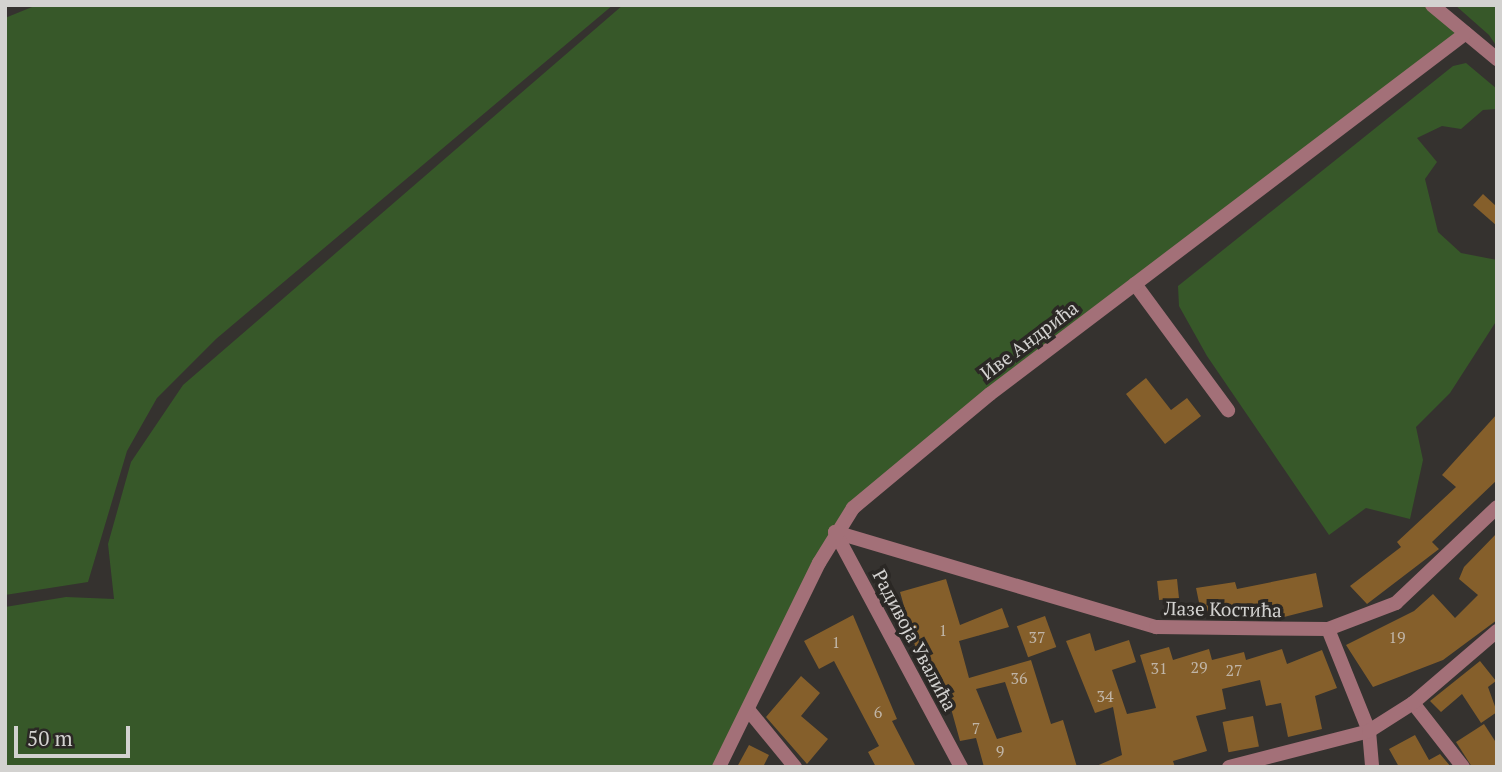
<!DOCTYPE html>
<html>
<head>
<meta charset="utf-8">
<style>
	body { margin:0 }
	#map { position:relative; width:1502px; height:772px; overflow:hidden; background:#35322f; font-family:"PT Serif",serif }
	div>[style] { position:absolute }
	.green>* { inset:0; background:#375829 }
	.building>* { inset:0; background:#855f2b; transform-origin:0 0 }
	.minor>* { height:14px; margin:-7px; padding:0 7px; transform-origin:7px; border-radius:7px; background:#a37078 }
	.tertiary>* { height:14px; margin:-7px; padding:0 7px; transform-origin:7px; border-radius:7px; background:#a37078 }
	span { translate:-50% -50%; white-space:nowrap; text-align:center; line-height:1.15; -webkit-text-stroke:7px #2b2825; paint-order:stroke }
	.number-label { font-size:16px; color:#c0b5a7 }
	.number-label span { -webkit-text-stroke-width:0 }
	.street-label { font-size:19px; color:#d3d2d0 }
	.frame { position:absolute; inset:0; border:7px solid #d3d2d0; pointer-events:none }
	.scale { position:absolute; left:14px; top:726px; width:116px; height:32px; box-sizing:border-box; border:4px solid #d3d2d0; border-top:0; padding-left:9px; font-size:21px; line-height:24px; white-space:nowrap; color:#d3d2d0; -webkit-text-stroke:5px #2b2825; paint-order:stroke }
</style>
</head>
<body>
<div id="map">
	<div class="green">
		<div style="clip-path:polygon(37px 5px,613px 5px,216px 339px,157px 398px,127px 451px,88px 582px,5px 595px,5px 18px)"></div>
		<div style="clip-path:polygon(623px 5px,1432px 5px,1466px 33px,853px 508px,719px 767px,5px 767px,5px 607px,66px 597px,114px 599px,108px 544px,131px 462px,183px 385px)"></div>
		<div style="clip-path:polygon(1455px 5px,1497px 5px,1497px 47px,1489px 35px)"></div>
		<div style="clip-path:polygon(1466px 63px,1497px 89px,1497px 109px,1483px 110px,1461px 129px,1442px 126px,1417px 138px,1437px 162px,1425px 179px,1438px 232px,1461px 253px,1497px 260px,1497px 320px,1450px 393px,1416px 427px,1423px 460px,1410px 519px,1366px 508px,1329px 535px,1207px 356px,1179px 306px,1178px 286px,1453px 66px)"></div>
	</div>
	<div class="building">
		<div style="clip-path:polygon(1483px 194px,1497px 207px,1497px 226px,1473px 205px)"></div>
		<div style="clip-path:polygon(1146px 378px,1171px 410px,1187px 398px,1201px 416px,1165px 444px,1126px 394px)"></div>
		<div style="clip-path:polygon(1497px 414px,1497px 480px,1432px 542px,1439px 549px,1367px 604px,1350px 586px,1401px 547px,1397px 542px,1456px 487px,1442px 475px)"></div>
		<div style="clip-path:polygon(1497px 533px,1497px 620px,1443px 660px,1373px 687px,1346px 645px,1414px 611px,1433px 594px,1455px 618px,1478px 595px,1459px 579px,1464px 567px)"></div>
		<div style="clip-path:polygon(1316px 573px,1323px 607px,1284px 617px,1281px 605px,1226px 615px,1224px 607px,1201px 612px,1196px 588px,1235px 582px,1237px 589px)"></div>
		<div style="clip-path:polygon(evenodd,946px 579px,960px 625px,1002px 608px,1009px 627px,959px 641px,969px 678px,1031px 660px,1051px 724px,1063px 720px,1077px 767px,984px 767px,976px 738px,960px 741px,947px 694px,939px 696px,925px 646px,916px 649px,900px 592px,946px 579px,1005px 682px,1022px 732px,997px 739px,976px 689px,1005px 682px)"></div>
		<div style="left:1177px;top:579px;width:19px;height:20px;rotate:84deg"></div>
		<div style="clip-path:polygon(853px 615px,897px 719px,892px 721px,916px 767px,876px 767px,868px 752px,879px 746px,834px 661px,819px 669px,804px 641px)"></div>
		<div style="left:1045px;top:616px;width:33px;height:30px;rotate:70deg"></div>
		<div style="clip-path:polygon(1090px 633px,1095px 651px,1129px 640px,1136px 662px,1112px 670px,1127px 714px,1156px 708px,1140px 655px,1169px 647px,1173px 660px,1209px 649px,1212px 660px,1244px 652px,1246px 660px,1282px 649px,1287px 664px,1322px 650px,1337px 688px,1315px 696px,1322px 729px,1288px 737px,1281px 703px,1266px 706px,1260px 680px,1222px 689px,1226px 709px,1196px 716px,1207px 751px,1173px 761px,1175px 767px,1094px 767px,1122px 755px,1113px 707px,1095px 713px,1066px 641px)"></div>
		<div style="clip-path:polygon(1480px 661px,1496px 681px,1488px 687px,1497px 712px,1481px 723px,1462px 694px,1441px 712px,1430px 701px)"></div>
		<div style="clip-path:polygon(801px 676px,820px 693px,801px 716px,828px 739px,807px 764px,766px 717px)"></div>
		<div style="left:1253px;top:716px;width:31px;height:31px;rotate:79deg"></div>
		<div style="clip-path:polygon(1484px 724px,1497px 744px,1497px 767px,1472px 767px,1456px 742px)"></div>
		<div style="clip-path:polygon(1415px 735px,1429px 760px,1440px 754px,1451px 767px,1399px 767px,1389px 749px)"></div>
		<div style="clip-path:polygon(749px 745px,769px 755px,763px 767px,737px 767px)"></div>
	</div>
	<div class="minor">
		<div style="left:1135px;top:284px;width:157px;rotate:53.6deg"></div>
		<div style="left:835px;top:532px;width:335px;rotate:16.5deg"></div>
		<div style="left:1156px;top:627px;width:172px;rotate:0.7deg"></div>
		<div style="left:1328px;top:629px;width:73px;rotate:-20.9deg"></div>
		<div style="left:1396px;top:603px;width:139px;rotate:-43.5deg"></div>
		<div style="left:835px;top:532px;width:267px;rotate:61.8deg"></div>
		<div style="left:1328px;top:629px;width:110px;rotate:68.1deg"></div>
		<div style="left:1369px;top:731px;width:36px;rotate:85deg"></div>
		<div style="left:1413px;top:703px;width:81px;rotate:52deg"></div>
		<div style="left:750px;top:712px;width:71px;rotate:50.7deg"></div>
		<div style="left:1229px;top:767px;width:145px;rotate:-14.4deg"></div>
		<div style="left:1369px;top:731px;width:52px;rotate:-32.5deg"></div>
		<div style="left:1413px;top:703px;width:111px;rotate:-40.6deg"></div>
	</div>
	<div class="tertiary">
		<div style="left:1432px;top:5px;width:85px;rotate:39.7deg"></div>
		<div style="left:719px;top:767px;width:227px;rotate:-63.9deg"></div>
		<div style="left:819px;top:563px;width:65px;rotate:-58.3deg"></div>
		<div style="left:853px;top:508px;width:178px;rotate:-39.8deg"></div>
		<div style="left:990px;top:394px;width:597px;rotate:-37.18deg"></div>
	</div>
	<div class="number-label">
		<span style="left:943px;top:630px">1</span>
		<span style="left:1037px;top:637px">37</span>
		<span style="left:1397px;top:637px">19</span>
		<span style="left:836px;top:642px">1</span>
		<span style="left:1199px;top:667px">29</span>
		<span style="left:1159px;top:668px">31</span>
		<span style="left:1234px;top:670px">27</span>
		<span style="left:1019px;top:678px">36</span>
		<span style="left:1105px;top:696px">34</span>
		<span style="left:878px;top:712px">6</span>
		<span style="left:976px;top:728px">7</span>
		<span style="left:1000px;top:751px">9</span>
	</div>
	<div class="street-label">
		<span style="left:1029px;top:340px;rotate:-37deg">Иве Андрића</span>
		<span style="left:1223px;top:609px;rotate:1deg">Лазе Костића</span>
		<span style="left:915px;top:640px;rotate:62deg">Радивоја Увалића</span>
	</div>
	<div class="frame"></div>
	<div class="scale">50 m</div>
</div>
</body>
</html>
